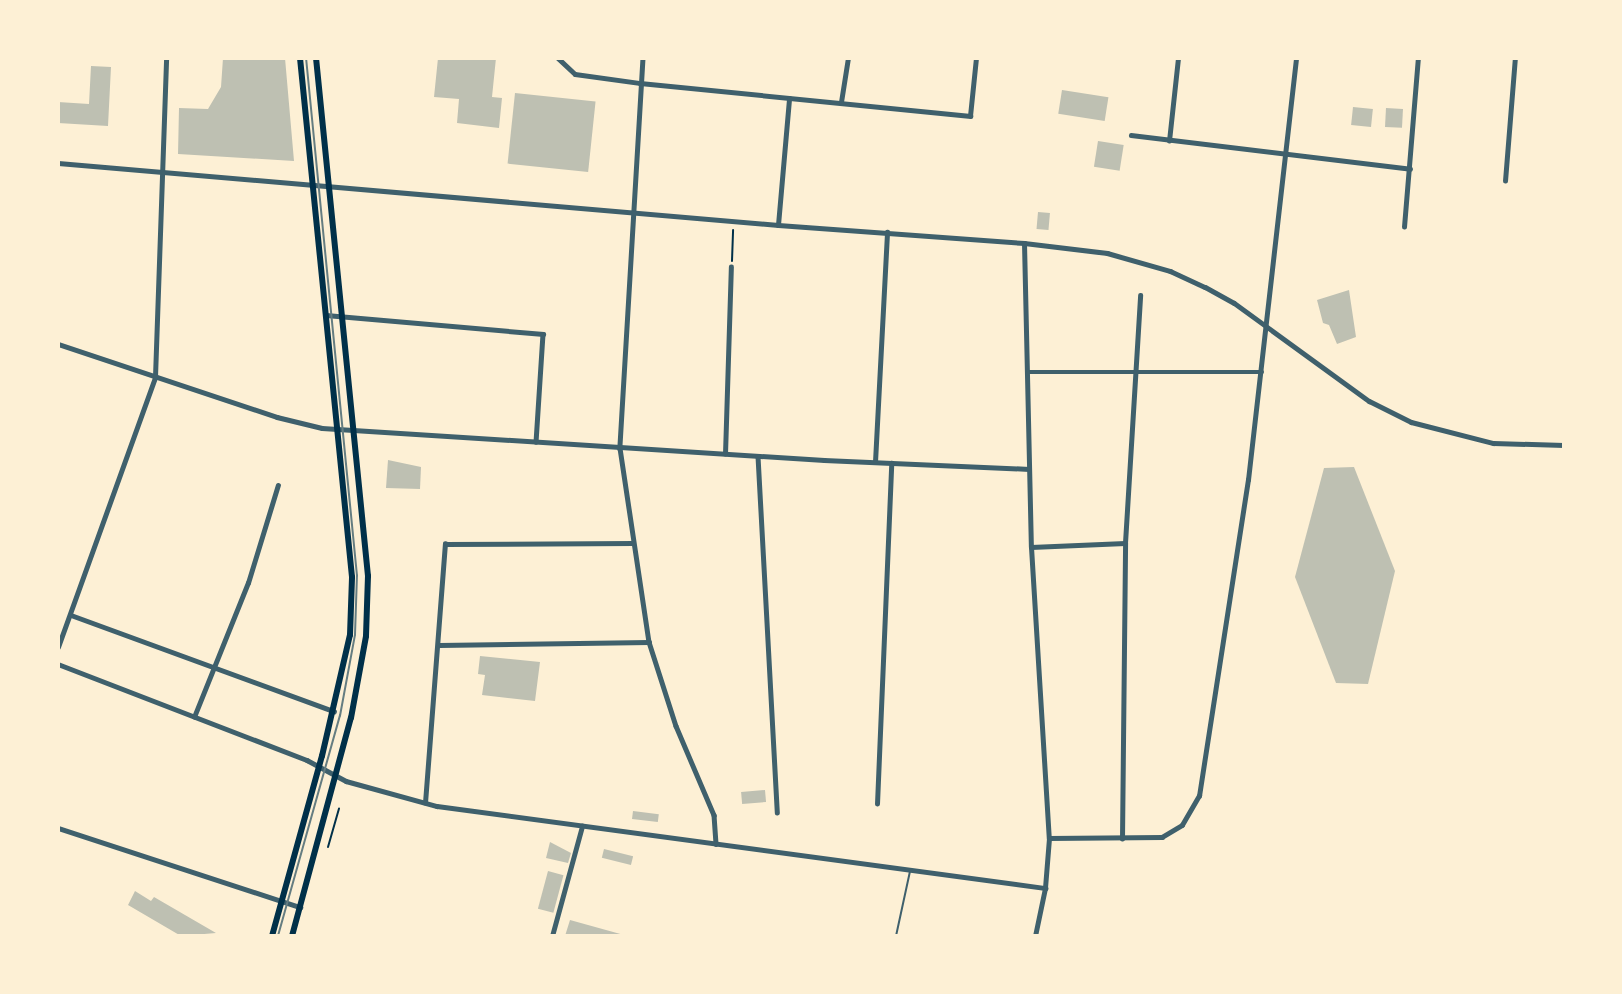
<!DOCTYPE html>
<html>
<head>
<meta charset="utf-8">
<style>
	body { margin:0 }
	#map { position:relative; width:1622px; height:994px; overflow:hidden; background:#fdf0d5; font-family:Roboto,sans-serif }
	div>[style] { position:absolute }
	.building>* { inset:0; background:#bec0b2; transform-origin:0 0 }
	.path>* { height:2px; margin:-1px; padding:0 1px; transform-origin:1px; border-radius:1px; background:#003049 }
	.service>* { height:2px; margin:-1px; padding:0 1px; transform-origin:1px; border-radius:1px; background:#3f606c }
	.minor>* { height:4.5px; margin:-2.25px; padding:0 2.25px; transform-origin:2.25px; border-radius:2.25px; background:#3f606c }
	.tertiary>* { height:5px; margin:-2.5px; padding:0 2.5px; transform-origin:2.5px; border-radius:2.5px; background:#3f606c }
	.secondary>* { height:6px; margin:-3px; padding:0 3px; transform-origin:3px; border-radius:3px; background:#003049 }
	.tram>* { height:1.5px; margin:-0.75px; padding:0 0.75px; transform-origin:0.75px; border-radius:0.75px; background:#657d81 }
	span { translate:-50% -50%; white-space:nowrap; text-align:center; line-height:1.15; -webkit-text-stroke:5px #fdf0d5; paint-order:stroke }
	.frame { position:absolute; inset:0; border:60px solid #fdf0d5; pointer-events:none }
</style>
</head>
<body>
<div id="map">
	<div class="building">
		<div style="clip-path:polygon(223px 58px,285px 58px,294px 161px,178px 154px,179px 108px,208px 109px,221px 87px)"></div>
		<div style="clip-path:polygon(438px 58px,496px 58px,492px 97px,502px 98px,499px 128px,457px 123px,459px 99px,434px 97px)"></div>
		<div style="clip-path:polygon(91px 66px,111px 67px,108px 126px,58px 123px,58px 102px,89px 104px)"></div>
		<div style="left:1062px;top:90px;width:47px;height:24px;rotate:9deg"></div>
		<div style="left:515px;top:93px;width:81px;height:71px;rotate:6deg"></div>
		<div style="left:1353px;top:107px;width:20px;height:18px;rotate:6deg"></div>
		<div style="left:1386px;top:108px;width:17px;height:19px;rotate:3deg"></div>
		<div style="left:1098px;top:141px;width:26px;height:26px;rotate:9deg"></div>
		<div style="left:1038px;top:212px;width:12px;height:17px;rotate:5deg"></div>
		<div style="clip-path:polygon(1349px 290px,1356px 337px,1337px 344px,1329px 325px,1323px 323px,1317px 300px)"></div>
		<div style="clip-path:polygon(388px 460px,421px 467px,420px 489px,386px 488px)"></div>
		<div style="clip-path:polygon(1354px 467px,1395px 571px,1368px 684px,1336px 683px,1295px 577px,1324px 468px)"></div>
		<div style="clip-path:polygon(480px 656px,540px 662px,535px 701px,482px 695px,485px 675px,478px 674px)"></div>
		<div style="left:765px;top:790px;width:12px;height:24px;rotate:85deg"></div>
		<div style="left:633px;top:811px;width:26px;height:8px;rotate:7deg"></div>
		<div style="clip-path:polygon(550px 842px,571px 853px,568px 863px,546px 858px)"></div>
		<div style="left:604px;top:849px;width:30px;height:9px;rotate:14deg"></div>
		<div style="left:548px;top:871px;width:16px;height:39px;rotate:15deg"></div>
		<div style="clip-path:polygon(135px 891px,151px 901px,154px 897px,216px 933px,181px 936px,128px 905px)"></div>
		<div style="clip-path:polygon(570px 920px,624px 935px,624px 936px,565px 936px)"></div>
	</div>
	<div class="path">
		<div style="left:732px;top:261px;width:31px;rotate:-88deg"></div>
		<div style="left:328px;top:847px;width:40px;rotate:-74deg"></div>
	</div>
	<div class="service">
		<div style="left:896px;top:936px;width:66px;rotate:-77.8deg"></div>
	</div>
	<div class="minor">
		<div style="left:558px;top:58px;width:23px;rotate:43deg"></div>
		<div style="left:575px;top:74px;width:66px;rotate:7.9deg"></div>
		<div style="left:640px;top:83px;width:332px;rotate:5.7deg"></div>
		<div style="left:970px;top:116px;width:58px;rotate:-84.1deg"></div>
		<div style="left:643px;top:58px;width:391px;rotate:93.4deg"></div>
		<div style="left:620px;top:448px;width:196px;rotate:81.5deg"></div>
		<div style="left:649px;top:642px;width:88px;rotate:72.2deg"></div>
		<div style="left:676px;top:726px;width:97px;rotate:66.9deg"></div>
		<div style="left:714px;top:815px;width:29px;rotate:86deg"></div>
		<div style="left:841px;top:102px;width:45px;rotate:-81deg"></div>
		<div style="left:1131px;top:135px;width:281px;rotate:6.9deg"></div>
		<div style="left:1169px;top:141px;width:83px;rotate:-83.8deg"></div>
		<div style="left:1505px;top:181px;width:123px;rotate:-85.4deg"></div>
		<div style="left:778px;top:225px;width:127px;rotate:-85deg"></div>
		<div style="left:1404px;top:227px;width:170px;rotate:-85.3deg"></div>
		<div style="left:326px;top:315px;width:218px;rotate:5deg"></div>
		<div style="left:543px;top:334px;width:108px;rotate:93.7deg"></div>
		<div style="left:58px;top:344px;width:231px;rotate:18.4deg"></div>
		<div style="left:277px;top:417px;width:46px;rotate:13.7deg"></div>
		<div style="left:322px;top:428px;width:503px;rotate:3.65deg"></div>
		<div style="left:824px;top:460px;width:205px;rotate:2.5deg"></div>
		<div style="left:1027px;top:372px;width:235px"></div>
		<div style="left:725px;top:454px;width:187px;rotate:-88.2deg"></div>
		<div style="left:758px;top:456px;width:357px;rotate:86.9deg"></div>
		<div style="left:875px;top:462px;width:230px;rotate:-87deg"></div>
		<div style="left:1031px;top:547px;width:94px;rotate:-2.4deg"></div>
		<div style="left:71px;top:615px;width:280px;rotate:20.1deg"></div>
		<div style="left:439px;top:645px;width:210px;rotate:-0.8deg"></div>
		<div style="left:58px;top:647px;width:287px;rotate:-70.2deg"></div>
		<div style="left:155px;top:377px;width:319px;rotate:-88deg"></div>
		<div style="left:58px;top:664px;width:267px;rotate:21.1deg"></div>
		<div style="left:307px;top:760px;width:44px;rotate:28.3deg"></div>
		<div style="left:346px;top:781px;width:94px;rotate:15.4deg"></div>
		<div style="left:437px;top:806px;width:614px;rotate:7.68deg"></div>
		<div style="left:194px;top:717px;width:144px;rotate:-68.1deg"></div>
		<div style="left:248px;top:583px;width:102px;rotate:-73deg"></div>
		<div style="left:425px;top:803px;width:260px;rotate:-85.6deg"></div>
		<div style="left:445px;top:544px;width:188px;rotate:-0.3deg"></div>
		<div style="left:877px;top:804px;width:341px;rotate:-87.6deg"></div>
		<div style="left:58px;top:828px;width:255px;rotate:18.1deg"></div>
		<div style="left:1049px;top:838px;width:113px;rotate:-0.5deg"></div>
		<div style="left:1162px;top:837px;width:23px;rotate:-31deg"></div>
		<div style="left:1182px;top:825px;width:34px;rotate:-60deg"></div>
		<div style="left:1199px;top:796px;width:320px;rotate:-81.2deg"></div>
		<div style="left:1248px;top:480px;width:425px;rotate:-83.5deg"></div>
		<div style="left:1122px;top:839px;width:296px;rotate:-89.4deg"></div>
		<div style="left:1125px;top:543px;width:248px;rotate:-86.5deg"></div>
		<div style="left:552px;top:936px;width:114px;rotate:-74.7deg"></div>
	</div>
	<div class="tertiary">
		<div style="left:58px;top:163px;width:723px;rotate:4.92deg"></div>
		<div style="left:778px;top:225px;width:247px;rotate:4.2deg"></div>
		<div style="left:1024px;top:243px;width:84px;rotate:6.9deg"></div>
		<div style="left:1107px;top:253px;width:66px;rotate:15.9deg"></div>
		<div style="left:1170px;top:271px;width:38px;rotate:25deg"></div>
		<div style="left:1205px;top:287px;width:33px;rotate:29deg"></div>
		<div style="left:1234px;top:303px;width:167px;rotate:36deg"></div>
		<div style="left:1369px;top:401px;width:47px;rotate:26.6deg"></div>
		<div style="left:1411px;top:422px;width:85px;rotate:14.4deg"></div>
		<div style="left:1493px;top:443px;width:71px;rotate:1.6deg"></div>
		<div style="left:1024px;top:243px;width:304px;rotate:88.7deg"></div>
		<div style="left:1031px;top:547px;width:292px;rotate:86.5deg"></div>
		<div style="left:1049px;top:838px;width:50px;rotate:94.6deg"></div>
		<div style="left:1045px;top:888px;width:49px;rotate:101.8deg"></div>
	</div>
	<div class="secondary">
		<div style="left:272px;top:936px;width:187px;rotate:-74.5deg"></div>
		<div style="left:322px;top:756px;width:124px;rotate:-77deg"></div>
		<div style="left:350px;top:635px;width:58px;rotate:-88deg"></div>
		<div style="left:352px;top:577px;width:522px;rotate:-95.72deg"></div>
		<div style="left:292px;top:936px;width:226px;rotate:-74.9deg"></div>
		<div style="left:351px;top:718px;width:83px;rotate:-79.6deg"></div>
		<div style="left:366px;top:636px;width:60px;rotate:-88.1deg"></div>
		<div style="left:368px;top:576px;width:521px;rotate:-95.73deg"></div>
	</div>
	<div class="tram">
		<div style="left:278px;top:936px;width:229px;rotate:-74.3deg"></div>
		<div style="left:340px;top:716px;width:82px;rotate:-79.5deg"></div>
		<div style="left:355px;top:635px;width:59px;rotate:-88.1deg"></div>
		<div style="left:357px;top:576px;width:521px;rotate:-95.62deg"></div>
	</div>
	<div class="frame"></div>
</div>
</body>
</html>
